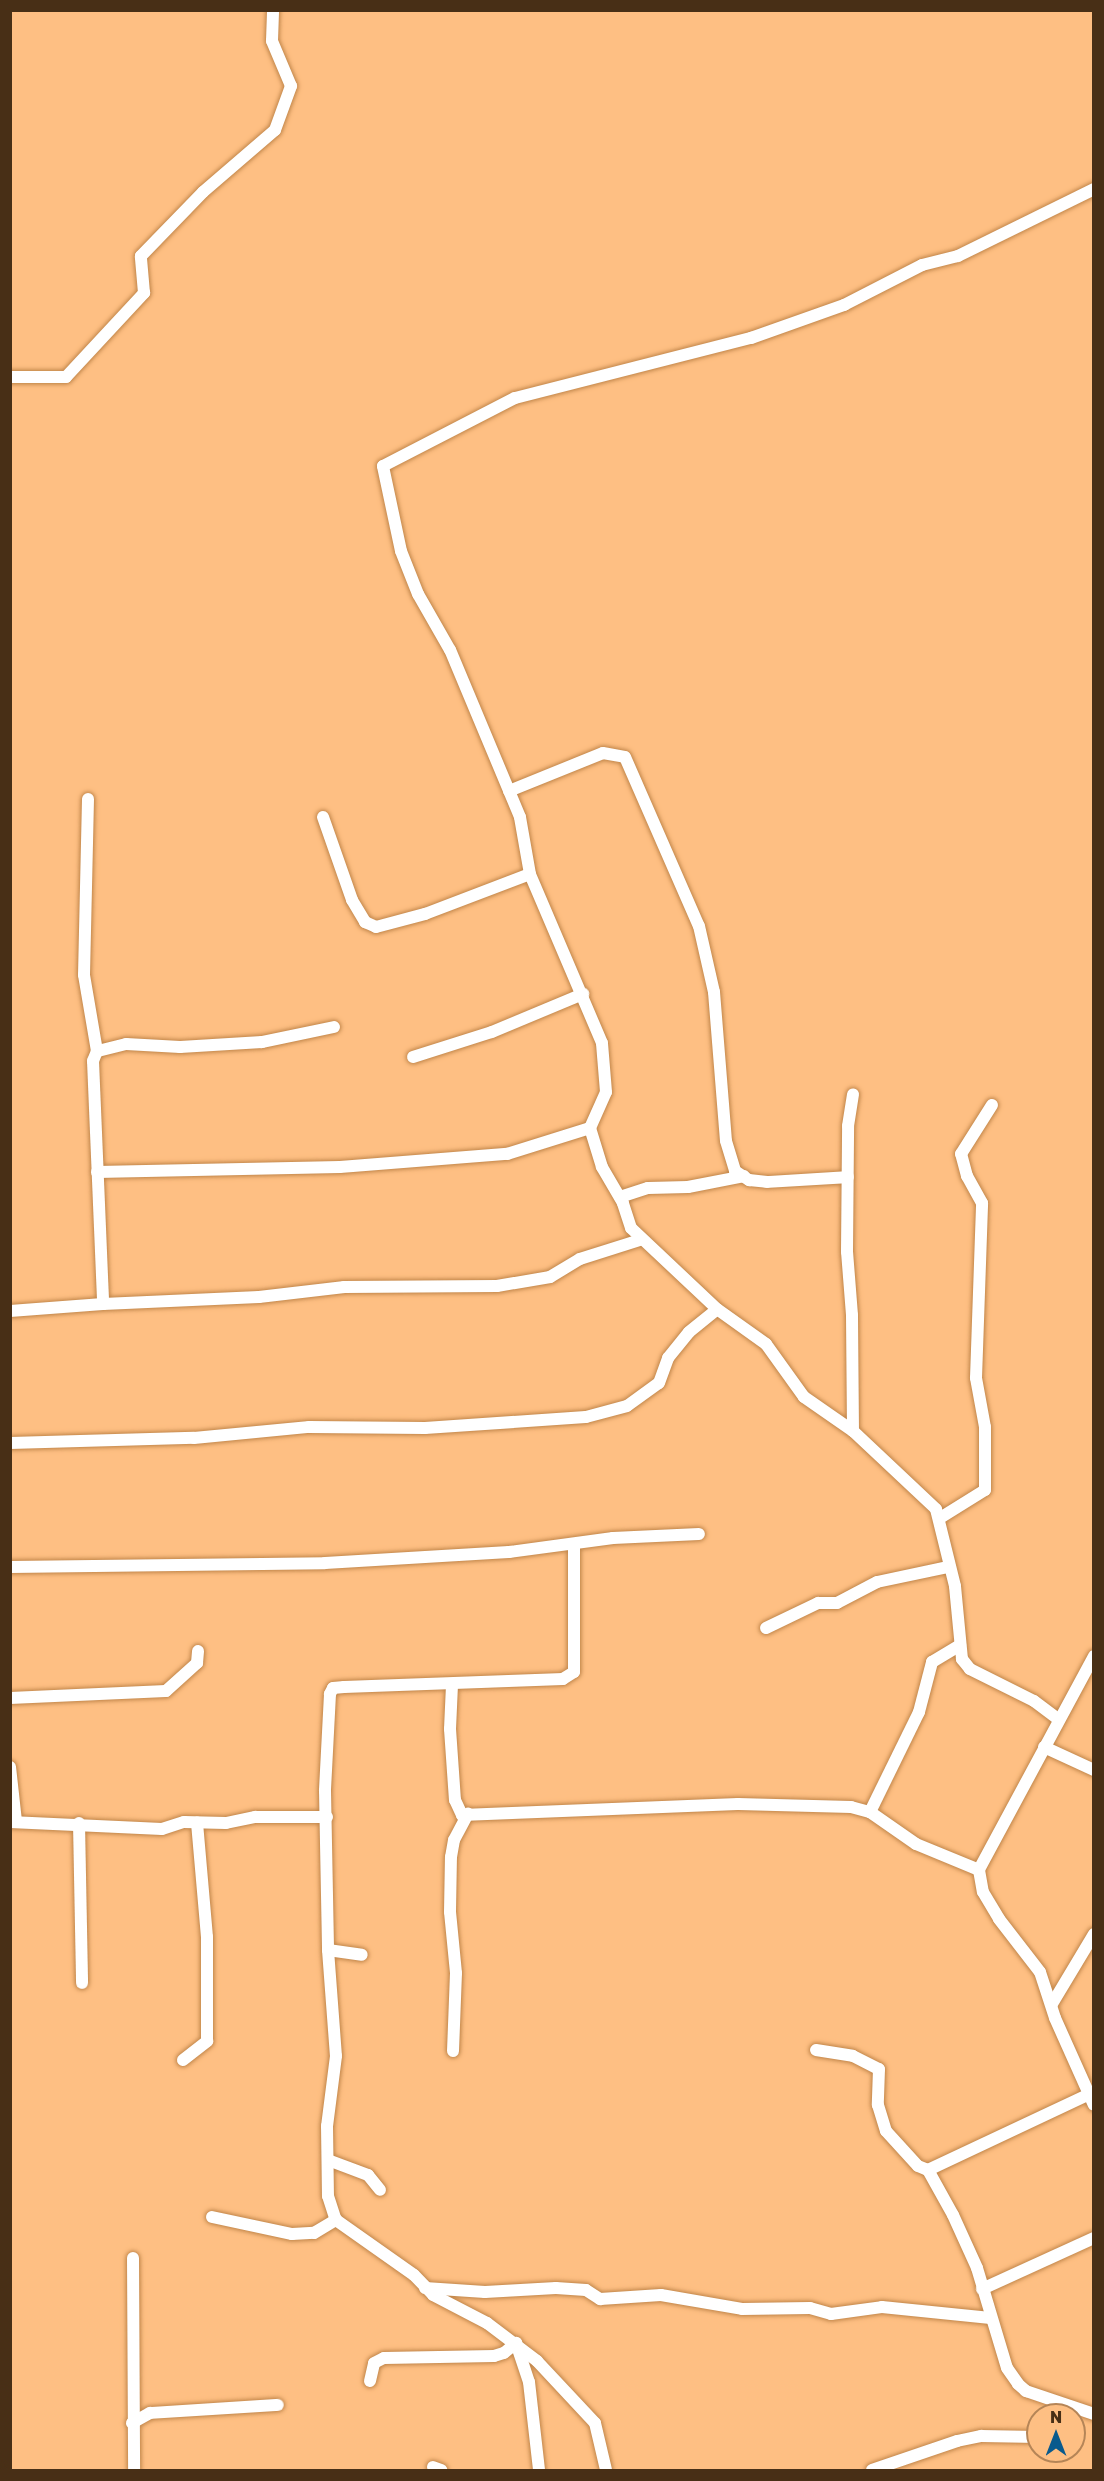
<!DOCTYPE html>
<html>
<head>
<meta charset="utf-8">
<style>
	body { margin:0 }
	#map { position:relative; width:1104px; height:2481px; overflow:hidden; background:#febf83; font-family:"Golos Text",sans-serif }
	div>[style] { position:absolute }
	.roads { filter:drop-shadow(0 0 2px #c1864a) drop-shadow(0 0 2px #c1864a) }
	.minor>* { height:12px; margin:-6px; padding:0 6px; transform-origin:6px; border-radius:6px; background:#fff }
	span { translate:-50% -50%; white-space:nowrap; text-align:center; line-height:1.15; -webkit-text-stroke:4.5px #febf83; paint-order:stroke }
	.frame { position:absolute; inset:0; border:12px solid #482f16; pointer-events:none }
	.north { position:absolute; left:1026px; top:2403px; width:60px; height:60px; box-sizing:border-box; background:#febf83; border:2px solid #b58557; border-radius:50%; rotate:0deg; font-size:16px; font-weight:700; line-height:24px; text-align:center; color:#482f16 }
	.north::after { content:''; display:block; margin:auto; width:21px; height:27px; background:#095a8d; clip-path:polygon(50% 0,100% 100%,50% 72%,0 100%) }
</style>
</head>
<body>
<div id="map">
	<div class="roads">
		<div class="minor">
			<div style="left:10px;top:377px;width:56px"></div>
			<div style="left:66px;top:377px;width:115px;rotate:-47.1deg"></div>
			<div style="left:144px;top:293px;width:37px;rotate:-95deg"></div>
			<div style="left:141px;top:256px;width:89px;rotate:-45.9deg"></div>
			<div style="left:203px;top:192px;width:95px;rotate:-40.7deg"></div>
			<div style="left:275px;top:130px;width:47px;rotate:-70deg"></div>
			<div style="left:291px;top:86px;width:49px;rotate:-112.9deg"></div>
			<div style="left:272px;top:41px;width:31px;rotate:-88deg"></div>
			<div style="left:509px;top:791px;width:101px;rotate:-22deg"></div>
			<div style="left:603px;top:753px;width:22px;rotate:10deg"></div>
			<div style="left:625px;top:757px;width:184px;rotate:66.4deg"></div>
			<div style="left:699px;top:926px;width:68px;rotate:77.2deg"></div>
			<div style="left:714px;top:992px;width:149px;rotate:85.4deg"></div>
			<div style="left:726px;top:1141px;width:31px;rotate:73deg"></div>
			<div style="left:735px;top:1171px;width:17px;rotate:33deg"></div>
			<div style="left:749px;top:1180px;width:18px;rotate:6deg"></div>
			<div style="left:767px;top:1182px;width:81px;rotate:-3.5deg"></div>
			<div style="left:88px;top:799px;width:176px;rotate:91.3deg"></div>
			<div style="left:84px;top:975px;width:77px;rotate:80.3deg"></div>
			<div style="left:323px;top:817px;width:88px;rotate:70.7deg"></div>
			<div style="left:352px;top:900px;width:26px;rotate:59deg"></div>
			<div style="left:365px;top:922px;width:12px;rotate:24deg"></div>
			<div style="left:376px;top:927px;width:51px;rotate:-14.9deg"></div>
			<div style="left:425px;top:914px;width:112px;rotate:-20.9deg"></div>
			<div style="left:334px;top:1027px;width:74px;rotate:168.2deg"></div>
			<div style="left:262px;top:1042px;width:82px;rotate:176.5deg"></div>
			<div style="left:180px;top:1047px;width:54px;rotate:-176.8deg"></div>
			<div style="left:126px;top:1044px;width:30px;rotate:166deg"></div>
			<div style="left:97px;top:1051px;width:11px;rotate:112deg"></div>
			<div style="left:93px;top:1061px;width:243px;rotate:87.6deg"></div>
			<div style="left:103px;top:1304px;width:156px;rotate:-2.6deg"></div>
			<div style="left:259px;top:1297px;width:86px;rotate:-6.7deg"></div>
			<div style="left:344px;top:1287px;width:153px;rotate:-0.4deg"></div>
			<div style="left:497px;top:1286px;width:54px;rotate:-9.6deg"></div>
			<div style="left:550px;top:1277px;width:35px;rotate:-31deg"></div>
			<div style="left:580px;top:1259px;width:63px;rotate:-17.6deg"></div>
			<div style="left:413px;top:1057px;width:83px;rotate:-17.6deg"></div>
			<div style="left:492px;top:1032px;width:99px;rotate:-22.7deg"></div>
			<div style="left:97px;top:1172px;width:243px;rotate:-1.2deg"></div>
			<div style="left:340px;top:1167px;width:168px;rotate:-4.5deg"></div>
			<div style="left:507px;top:1154px;width:87px;rotate:-17.4deg"></div>
			<div style="left:620px;top:1197px;width:29px;rotate:-18deg"></div>
			<div style="left:648px;top:1188px;width:40px;rotate:-1.4deg"></div>
			<div style="left:688px;top:1187px;width:57px;rotate:-11.1deg"></div>
			<div style="left:10px;top:1311px;width:93px;rotate:-4.3deg"></div>
			<div style="left:853px;top:1431px;width:116px;rotate:-90.5deg"></div>
			<div style="left:852px;top:1315px;width:63px;rotate:-94.5deg"></div>
			<div style="left:847px;top:1252px;width:126px;rotate:-89.5deg"></div>
			<div style="left:848px;top:1126px;width:32px;rotate:-81deg"></div>
			<div style="left:10px;top:1443px;width:184px;rotate:-1.6deg"></div>
			<div style="left:194px;top:1438px;width:116px;rotate:-5.5deg"></div>
			<div style="left:309px;top:1427px;width:116px;rotate:0.5deg"></div>
			<div style="left:425px;top:1428px;width:161px;rotate:-3.9deg"></div>
			<div style="left:586px;top:1417px;width:42px;rotate:-15deg"></div>
			<div style="left:627px;top:1406px;width:39px;rotate:-36deg"></div>
			<div style="left:659px;top:1383px;width:27px;rotate:-70deg"></div>
			<div style="left:668px;top:1358px;width:33px;rotate:-51deg"></div>
			<div style="left:689px;top:1332px;width:36px;rotate:-39deg"></div>
			<div style="left:940px;top:1518px;width:53px;rotate:-31.9deg"></div>
			<div style="left:985px;top:1490px;width:63px;rotate:-90deg"></div>
			<div style="left:985px;top:1427px;width:50px;rotate:-100.4deg"></div>
			<div style="left:976px;top:1378px;width:175px;rotate:-88deg"></div>
			<div style="left:982px;top:1203px;width:31px;rotate:-119deg"></div>
			<div style="left:967px;top:1176px;width:23px;rotate:-105deg"></div>
			<div style="left:961px;top:1154px;width:58px;rotate:-57.7deg"></div>
			<div style="left:574px;top:1544px;width:128px;rotate:90deg"></div>
			<div style="left:574px;top:1672px;width:13px;rotate:148deg"></div>
			<div style="left:563px;top:1679px;width:219px;rotate:177.9deg"></div>
			<div style="left:344px;top:1687px;width:11px;rotate:175deg"></div>
			<div style="left:333px;top:1688px;width:7px;rotate:117deg"></div>
			<div style="left:330px;top:1694px;width:97px;rotate:93deg"></div>
			<div style="left:325px;top:1791px;width:159px;rotate:88.9deg"></div>
			<div style="left:328px;top:1950px;width:106px;rotate:85.7deg"></div>
			<div style="left:336px;top:2056px;width:71px;rotate:97.3deg"></div>
			<div style="left:327px;top:2126px;width:70px;rotate:89.2deg"></div>
			<div style="left:328px;top:2196px;width:25px;rotate:72deg"></div>
			<div style="left:336px;top:2220px;width:95px;rotate:35.2deg"></div>
			<div style="left:414px;top:2275px;width:28px;rotate:46deg"></div>
			<div style="left:433px;top:2295px;width:61px;rotate:27.4deg"></div>
			<div style="left:487px;top:2323px;width:63px;rotate:37.2deg"></div>
			<div style="left:537px;top:2361px;width:85px;rotate:46.9deg"></div>
			<div style="left:595px;top:2423px;width:48px;rotate:76.8deg"></div>
			<div style="left:10px;top:1567px;width:315px;rotate:-0.7deg"></div>
			<div style="left:325px;top:1563px;width:184px;rotate:-3.4deg"></div>
			<div style="left:509px;top:1552px;width:105px;rotate:-7.7deg"></div>
			<div style="left:613px;top:1538px;width:86px;rotate:-2.7deg"></div>
			<div style="left:766px;top:1628px;width:58px;rotate:-25.7deg"></div>
			<div style="left:818px;top:1603px;width:19px"></div>
			<div style="left:837px;top:1603px;width:45px;rotate:-27.7deg"></div>
			<div style="left:877px;top:1582px;width:73px;rotate:-11.9deg"></div>
			<div style="left:1094px;top:1656px;width:243px;rotate:118.3deg"></div>
			<div style="left:979px;top:1870px;width:22px;rotate:80deg"></div>
			<div style="left:983px;top:1892px;width:31px;rotate:59deg"></div>
			<div style="left:999px;top:1919px;width:67px;rotate:52.3deg"></div>
			<div style="left:1040px;top:1972px;width:48px;rotate:71.9deg"></div>
			<div style="left:1055px;top:2018px;width:95px;rotate:65.9deg"></div>
			<div style="left:452px;top:1685px;width:44px;rotate:92.6deg"></div>
			<div style="left:450px;top:1729px;width:71px;rotate:86deg"></div>
			<div style="left:455px;top:1800px;width:17px;rotate:65deg"></div>
			<div style="left:462px;top:1815px;width:276px;rotate:-2.3deg"></div>
			<div style="left:738px;top:1804px;width:113px;rotate:1.5deg"></div>
			<div style="left:851px;top:1807px;width:20px;rotate:15deg"></div>
			<div style="left:870px;top:1812px;width:56px;rotate:34.8deg"></div>
			<div style="left:916px;top:1844px;width:68px;rotate:22.4deg"></div>
			<div style="left:10px;top:1698px;width:156px;rotate:-2.6deg"></div>
			<div style="left:166px;top:1691px;width:42px;rotate:-42.1deg"></div>
			<div style="left:197px;top:1663px;width:12px;rotate:-85deg"></div>
			<div style="left:1058px;top:1719px;width:30px;rotate:-143deg"></div>
			<div style="left:1034px;top:1701px;width:72px;rotate:-153.4deg"></div>
			<div style="left:970px;top:1669px;width:13px;rotate:-129deg"></div>
			<div style="left:962px;top:1659px;width:73px;rotate:-95.5deg"></div>
			<div style="left:955px;top:1586px;width:79px;rotate:-103.9deg"></div>
			<div style="left:936px;top:1509px;width:114px;rotate:-136.8deg"></div>
			<div style="left:853px;top:1431px;width:60px;rotate:-145.2deg"></div>
			<div style="left:804px;top:1397px;width:65px;rotate:-125.6deg"></div>
			<div style="left:766px;top:1344px;width:60px;rotate:-144.5deg"></div>
			<div style="left:717px;top:1309px;width:118px;rotate:-136.7deg"></div>
			<div style="left:631px;top:1228px;width:26px;rotate:-108deg"></div>
			<div style="left:623px;top:1203px;width:42px;rotate:-120.3deg"></div>
			<div style="left:602px;top:1167px;width:41px;rotate:-107.1deg"></div>
			<div style="left:590px;top:1128px;width:39px;rotate:-66deg"></div>
			<div style="left:606px;top:1092px;width:49px;rotate:-94.7deg"></div>
			<div style="left:602px;top:1043px;width:184px;rotate:-113.1deg"></div>
			<div style="left:530px;top:874px;width:58px;rotate:-100deg"></div>
			<div style="left:520px;top:817px;width:181px;rotate:-112.7deg"></div>
			<div style="left:450px;top:650px;width:64px;rotate:-119.7deg"></div>
			<div style="left:418px;top:594px;width:46px;rotate:-111.6deg"></div>
			<div style="left:401px;top:551px;width:87px;rotate:-102deg"></div>
			<div style="left:383px;top:466px;width:148px;rotate:-27.3deg"></div>
			<div style="left:515px;top:398px;width:244px;rotate:-14.3deg"></div>
			<div style="left:751px;top:338px;width:99px;rotate:-19.5deg"></div>
			<div style="left:844px;top:305px;width:88px;rotate:-27.1deg"></div>
			<div style="left:922px;top:265px;width:37px;rotate:-14deg"></div>
			<div style="left:958px;top:256px;width:152px;rotate:-26.2deg"></div>
			<div style="left:1044px;top:1747px;width:55px;rotate:24.7deg"></div>
			<div style="left:10px;top:1767px;width:54px;rotate:83.7deg"></div>
			<div style="left:870px;top:1812px;width:111px;rotate:-63.9deg"></div>
			<div style="left:919px;top:1712px;width:52px;rotate:-75.4deg"></div>
			<div style="left:932px;top:1662px;width:33px;rotate:-31deg"></div>
			<div style="left:10px;top:1822px;width:152px;rotate:2.6deg"></div>
			<div style="left:162px;top:1829px;width:23px;rotate:-18deg"></div>
			<div style="left:184px;top:1822px;width:42px;rotate:1.4deg"></div>
			<div style="left:226px;top:1823px;width:30px;rotate:-12deg"></div>
			<div style="left:255px;top:1817px;width:72px"></div>
			<div style="left:79px;top:1823px;width:160px;rotate:88.9deg"></div>
			<div style="left:328px;top:1950px;width:34px;rotate:8deg"></div>
			<div style="left:1052px;top:2004px;width:82px;rotate:-59deg"></div>
			<div style="left:816px;top:2050px;width:37px;rotate:9deg"></div>
			<div style="left:853px;top:2056px;width:29px;rotate:27deg"></div>
			<div style="left:879px;top:2069px;width:36px;rotate:92deg"></div>
			<div style="left:878px;top:2105px;width:27px;rotate:73deg"></div>
			<div style="left:886px;top:2131px;width:47px;rotate:47.6deg"></div>
			<div style="left:918px;top:2166px;width:11px;rotate:22deg"></div>
			<div style="left:928px;top:2170px;width:51px;rotate:60.9deg"></div>
			<div style="left:953px;top:2215px;width:58px;rotate:65.6deg"></div>
			<div style="left:977px;top:2268px;width:104px;rotate:73.3deg"></div>
			<div style="left:1007px;top:2368px;width:19px;rotate:55deg"></div>
			<div style="left:1018px;top:2384px;width:11px;rotate:41deg"></div>
			<div style="left:1026px;top:2391px;width:72px;rotate:18.7deg"></div>
			<div style="left:453px;top:2051px;width:78px;rotate:-87.8deg"></div>
			<div style="left:456px;top:1973px;width:61px;rotate:-95.6deg"></div>
			<div style="left:450px;top:1912px;width:55px;rotate:-89deg"></div>
			<div style="left:451px;top:1857px;width:17px;rotate:-80deg"></div>
			<div style="left:454px;top:1840px;width:30px;rotate:-62deg"></div>
			<div style="left:183px;top:2060px;width:31px;rotate:-38deg"></div>
			<div style="left:207px;top:2041px;width:104px;rotate:-90deg"></div>
			<div style="left:207px;top:1937px;width:115px;rotate:-95deg"></div>
			<div style="left:328px;top:2160px;width:43px;rotate:20.6deg"></div>
			<div style="left:368px;top:2175px;width:19px;rotate:51deg"></div>
			<div style="left:928px;top:2170px;width:183px;rotate:-25.2deg"></div>
			<div style="left:212px;top:2217px;width:82px;rotate:12deg"></div>
			<div style="left:292px;top:2234px;width:22px;rotate:-3deg"></div>
			<div style="left:314px;top:2233px;width:26px;rotate:-31deg"></div>
			<div style="left:133px;top:2258px;width:212px;rotate:89.7deg"></div>
			<div style="left:425px;top:2288px;width:60px;rotate:3.8deg"></div>
			<div style="left:485px;top:2292px;width:71px;rotate:-3.2deg"></div>
			<div style="left:556px;top:2288px;width:30px;rotate:4deg"></div>
			<div style="left:586px;top:2290px;width:17px;rotate:33deg"></div>
			<div style="left:600px;top:2299px;width:61px;rotate:-3.8deg"></div>
			<div style="left:661px;top:2295px;width:82px;rotate:9.8deg"></div>
			<div style="left:742px;top:2309px;width:68px;rotate:-0.8deg"></div>
			<div style="left:810px;top:2308px;width:22px;rotate:16deg"></div>
			<div style="left:831px;top:2314px;width:51px;rotate:-7.8deg"></div>
			<div style="left:882px;top:2307px;width:109px;rotate:5.8deg"></div>
			<div style="left:982px;top:2289px;width:123px;rotate:-24.5deg"></div>
			<div style="left:370px;top:2381px;width:18px;rotate:-77deg"></div>
			<div style="left:374px;top:2363px;width:11px;rotate:-27deg"></div>
			<div style="left:384px;top:2358px;width:110px;rotate:-1deg"></div>
			<div style="left:494px;top:2356px;width:10px;rotate:-17deg"></div>
			<div style="left:504px;top:2353px;width:16px;rotate:-40deg"></div>
			<div style="left:516px;top:2343px;width:41px;rotate:71.6deg"></div>
			<div style="left:529px;top:2382px;width:89px;rotate:83.5deg"></div>
			<div style="left:132px;top:2423px;width:21px;rotate:-29deg"></div>
			<div style="left:150px;top:2413px;width:128px;rotate:-3.6deg"></div>
			<div style="left:433px;top:2467px;width:9px;rotate:21deg"></div>
			<div style="left:872px;top:2470px;width:90px;rotate:-18.8deg"></div>
			<div style="left:957px;top:2441px;width:25px;rotate:-12deg"></div>
			<div style="left:981px;top:2436px;width:57px;rotate:1deg"></div>
		</div>
	</div>
	<div class="frame"></div>
	<div class="north">N</div>
</div>
</body>
</html>
